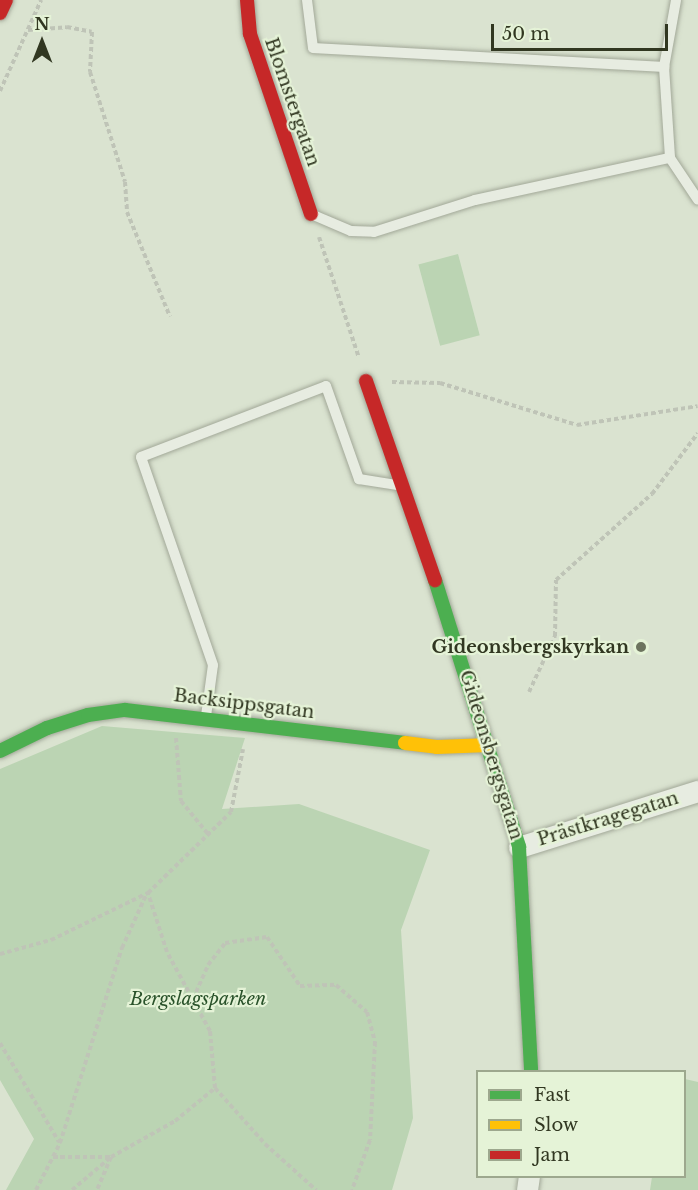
<!DOCTYPE html>
<html>
<head>
<meta charset="utf-8">
<style>
	body { margin:0 }
	#map { position:relative; width:698px; height:1190px; overflow:hidden; background:#dae3d0; font-family:"Libre Baskerville",serif }
	div>[style] { position:absolute }
	.green>* { inset:0; background:#bbd4b3; transform-origin:0 0 }
	.path>* { height:4px; margin-top:-2px; transform-origin:0; background:repeating-linear-gradient(90deg,#bfc4b7 0 4.5px,transparent 0 7.5px) }
	.roads { filter:drop-shadow(0 0 2px #a2a898) drop-shadow(0 0 2px #a2a898) }
	.lane>* { height:10px; margin:-5px; padding:0 5px; transform-origin:5px; border-radius:5px; background:#e7ece1 }
	.street>* { height:21px; margin:-10.5px; padding:0 10.5px; transform-origin:10.5px; border-radius:10.5px; background:#e7ece1 }
	.fast>* { height:14px; margin:-7px; padding:0 7px; transform-origin:7px; border-radius:7px; background:#4caf50 }
	.slow>* { height:14px; margin:-7px; padding:0 7px; transform-origin:7px; border-radius:7px; background:#ffc107 }
	.jam>* { height:14px; margin:-7px; padding:0 7px; transform-origin:7px; border-radius:7px; background:#c62828 }
	.dots>* { width:16px; height:16px; translate:-50% -50%; box-sizing:border-box; border:3px solid #e5f3d7; border-radius:50% }
	span { translate:-50% -50%; white-space:nowrap; text-align:center; line-height:1.15; -webkit-text-stroke:4.5px #e5f3d7; paint-order:stroke }
	.street-label { font-size:18px; color:#313721 }
	.poi-label { font-size:18px; color:#313721; font-weight:700 }
	.right { translate:-100% -50%; text-align:right }
	.park-label { font-size:18px; color:#29522a; font-style:italic }
	.legend { position:absolute; left:476px; top:1070px; width:210px; height:108px; box-sizing:border-box; background:#e5f3d7; border:2px solid #9da88e; margin:0; padding:8px 10px; list-style:none; font-size:18px; color:#313721 }
	.legend li { display:flex; align-items:center; gap:12px; height:30px }
	.legend b { width:30px; border:2px solid #9da88e }
	.north { position:absolute; left:12px; top:12px; width:60px; height:60px; -webkit-text-stroke:4px #e5f3d7; paint-order:stroke; rotate:0deg; font-size:16px; font-weight:700; line-height:24px; text-align:center; color:#313721 }
	.north::after { content:''; display:block; margin:auto; width:21px; height:27px; background:#313721; clip-path:polygon(50% 0,100% 100%,50% 72%,0 100%) }
	.scale { position:absolute; left:491px; top:24px; width:177px; height:27px; box-sizing:border-box; border:3px solid #313721; border-top:0; padding-left:8px; font-size:18px; line-height:21px; white-space:nowrap; color:#313721; -webkit-text-stroke:4px #e5f3d7; paint-order:stroke }
</style>
</head>
<body>
<div id="map">
	<div class="green">
		<div style="left:458px;top:254px;width:84px;height:41px;rotate:75deg"></div>
		<div style="clip-path:polygon(102px 726px,245px 738px,222px 809px,299px 804px,430px 850px,401px 930px,413px 1118px,392px 1190px,6px 1190px,34px 1139px,0 1080px,0 769px)"></div>
		<div style="clip-path:polygon(685px 1079px,698px 1082px,698px 1190px,650px 1190px,652px 1177px,684px 1176px)"></div>
	</div>
	<div class="path">
		<div style="left:28px;top:30px;width:39px;rotate:-4deg"></div>
		<div style="left:67px;top:27px;width:25px;rotate:11deg"></div>
		<div style="left:92px;top:32px;width:40px;rotate:92.9deg"></div>
		<div style="left:90px;top:72px;width:115px;rotate:72.3deg"></div>
		<div style="left:125px;top:182px;width:30px;rotate:86deg"></div>
		<div style="left:127px;top:212px;width:113px;rotate:67.7deg"></div>
		<div style="left:0;top:91px;width:100px;rotate:-65.7deg"></div>
		<div style="left:319px;top:237px;width:127px;rotate:71.7deg"></div>
		<div style="left:392px;top:382px;width:48px;rotate:1.2deg"></div>
		<div style="left:440px;top:383px;width:143px;rotate:17deg"></div>
		<div style="left:577px;top:425px;width:122px;rotate:-8.9deg"></div>
		<div style="left:529px;top:692px;width:62px;rotate:-65.1deg"></div>
		<div style="left:555px;top:636px;width:56px;rotate:-89deg"></div>
		<div style="left:556px;top:580px;width:129px;rotate:-41.9deg"></div>
		<div style="left:652px;top:494px;width:76px;rotate:-53deg"></div>
		<div style="left:176px;top:738px;width:63px;rotate:85.5deg"></div>
		<div style="left:181px;top:801px;width:43px;rotate:50.7deg"></div>
		<div style="left:0;top:954px;width:53px;rotate:-15.4deg"></div>
		<div style="left:51px;top:940px;width:108px;rotate:-25.9deg"></div>
		<div style="left:148px;top:893px;width:116px;rotate:-44.3deg"></div>
		<div style="left:231px;top:812px;width:64px;rotate:-79.2deg"></div>
		<div style="left:193px;top:999px;width:37px;rotate:-66deg"></div>
		<div style="left:208px;top:965px;width:28px;rotate:-52deg"></div>
		<div style="left:225px;top:943px;width:42px;rotate:-8.1deg"></div>
		<div style="left:267px;top:937px;width:59px;rotate:56deg"></div>
		<div style="left:300px;top:986px;width:36px;rotate:-2deg"></div>
		<div style="left:336px;top:985px;width:41px;rotate:41.1deg"></div>
		<div style="left:367px;top:1012px;width:31px;rotate:75deg"></div>
		<div style="left:375px;top:1042px;width:98px;rotate:92.9deg"></div>
		<div style="left:370px;top:1140px;width:53px;rotate:109.8deg"></div>
		<div style="left:0;top:1043px;width:115px;rotate:59.2deg"></div>
		<div style="left:215px;top:1088px;width:75px;rotate:48.2deg"></div>
		<div style="left:265px;top:1144px;width:69px;rotate:42deg"></div>
		<div style="left:53px;top:1157px;width:58px"></div>
		<div style="left:111px;top:1157px;width:36px;rotate:113deg"></div>
		<div style="left:36px;top:1190px;width:53px;rotate:-62.9deg"></div>
		<div style="left:60px;top:1143px;width:205px;rotate:-72.4deg"></div>
		<div style="left:122px;top:948px;width:60px;rotate:-65.6deg"></div>
		<div style="left:72px;top:1190px;width:51px;rotate:-40.2deg"></div>
		<div style="left:111px;top:1157px;width:73px;rotate:-29.4deg"></div>
		<div style="left:175px;top:1121px;width:52px;rotate:-39.5deg"></div>
		<div style="left:215px;top:1088px;width:57px;rotate:-95deg"></div>
		<div style="left:210px;top:1031px;width:90px;rotate:-118.6deg"></div>
		<div style="left:167px;top:952px;width:62px;rotate:-107.9deg"></div>
	</div>
	<div class="roads">
		<div class="lane">
			<div style="left:307px;top:0;width:48px;rotate:82.9deg"></div>
			<div style="left:313px;top:48px;width:352px;rotate:3.1deg"></div>
			<div style="left:664px;top:67px;width:68px;rotate:-79.8deg"></div>
			<div style="left:664px;top:67px;width:91px;rotate:86.2deg"></div>
			<div style="left:311px;top:214px;width:43px;rotate:23deg"></div>
			<div style="left:351px;top:231px;width:23px;rotate:2deg"></div>
			<div style="left:374px;top:232px;width:106px;rotate:-17.6deg"></div>
			<div style="left:475px;top:200px;width:199px;rotate:-12.2deg"></div>
			<div style="left:670px;top:158px;width:50px;rotate:56.3deg"></div>
			<div style="left:206px;top:716px;width:51px;rotate:-82.2deg"></div>
			<div style="left:213px;top:665px;width:220px;rotate:-109.1deg"></div>
			<div style="left:141px;top:457px;width:198px;rotate:-21deg"></div>
			<div style="left:326px;top:386px;width:99px;rotate:70.5deg"></div>
			<div style="left:359px;top:479px;width:39px;rotate:9deg"></div>
		</div>
		<div class="street">
			<div style="left:519px;top:847px;width:188px;rotate:-17.4deg"></div>
			<div style="left:527px;top:1190px;width:14px;rotate:-82deg"></div>
		</div>
		<div class="fast">
			<div style="left:435px;top:580px;width:280px;rotate:72.5deg"></div>
			<div style="left:519px;top:847px;width:225px;rotate:86.9deg"></div>
			<div style="left:0;top:751px;width:52px;rotate:-26.1deg"></div>
			<div style="left:47px;top:728px;width:43px;rotate:-17.6deg"></div>
			<div style="left:88px;top:715px;width:37px;rotate:-8deg"></div>
			<div style="left:125px;top:710px;width:282px;rotate:6.7deg"></div>
		</div>
		<div class="slow">
			<div style="left:405px;top:743px;width:32px;rotate:7deg"></div>
			<div style="left:437px;top:747px;width:52px;rotate:-2.2deg"></div>
		</div>
		<div class="jam">
			<div style="left:247px;top:0;width:34px;rotate:85deg"></div>
			<div style="left:250px;top:34px;width:190px;rotate:71.3deg"></div>
			<div style="left:0;top:13px;width:14px;rotate:-65deg"></div>
			<div style="left:366px;top:381px;width:211px;rotate:70.9deg"></div>
		</div>
	</div>
	<div class="dots">
		<div style="left:641px;top:647px;background:#6c735e"></div>
	</div>
	<div class="street-label">
		<span style="left:292px;top:102px;rotate:71deg">Blomstergatan</span>
		<span style="left:244px;top:704px;rotate:7deg">Backsippsgatan</span>
		<span style="left:491px;top:755px;rotate:73deg">Gideonsbergsgatan</span>
		<span style="left:608px;top:819px;rotate:-17deg">Prästkragegatan</span>
	</div>
	<div class="poi-label">
		<span class="right" style="left:629px;top:647px">Gideonsbergskyrkan</span>
	</div>
	<div class="park-label">
		<span style="left:198px;top:999px">Bergslagsparken</span>
	</div>
	<ul class="legend">
	<li><b style="height:8px;background:#4caf50"></b>Fast</li>
	<li><b style="height:8px;background:#ffc107"></b>Slow</li>
	<li><b style="height:8px;background:#c62828"></b>Jam</li>
	</ul>
	<div class="north">N</div>
	<div class="scale">50 m</div>
</div>
</body>
</html>
